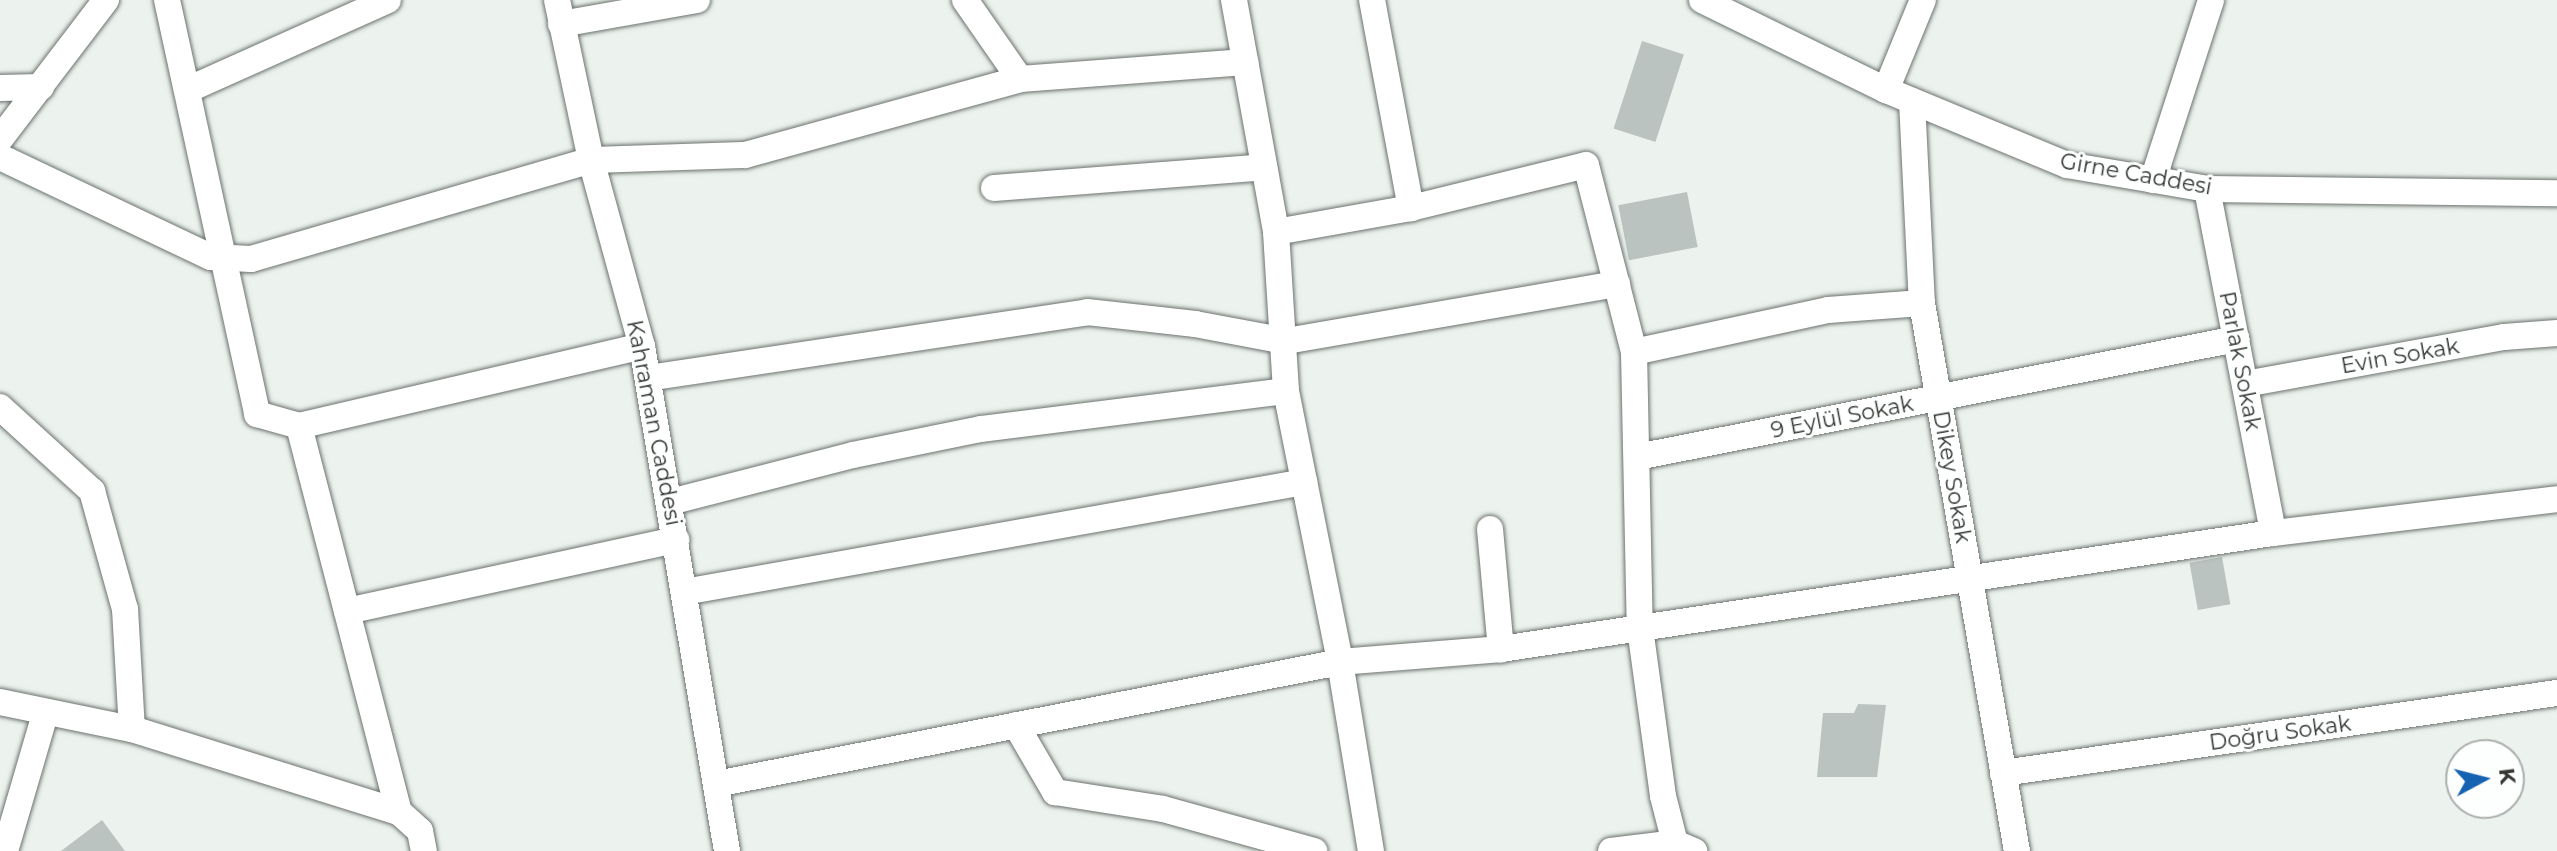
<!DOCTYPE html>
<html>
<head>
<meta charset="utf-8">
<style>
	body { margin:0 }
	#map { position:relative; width:2557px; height:851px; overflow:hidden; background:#ecf3ee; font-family:Montserrat,sans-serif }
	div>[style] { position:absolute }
	.building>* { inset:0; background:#bac3c0; transform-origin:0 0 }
	.roads { filter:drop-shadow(0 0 2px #6c726e) drop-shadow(0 0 2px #6c726e) }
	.minor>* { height:26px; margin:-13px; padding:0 13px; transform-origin:13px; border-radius:13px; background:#fff }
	span { translate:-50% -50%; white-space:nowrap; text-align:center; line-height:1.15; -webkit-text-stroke:6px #fdfffe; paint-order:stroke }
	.street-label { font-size:22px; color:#353835 }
	.north { position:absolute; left:2445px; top:739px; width:80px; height:80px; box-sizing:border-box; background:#fdfffe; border:2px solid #adafae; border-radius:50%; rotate:83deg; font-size:22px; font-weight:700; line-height:32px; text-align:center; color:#353835 }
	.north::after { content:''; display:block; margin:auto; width:28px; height:36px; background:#1462b1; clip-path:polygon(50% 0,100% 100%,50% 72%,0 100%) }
</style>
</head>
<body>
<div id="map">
	<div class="building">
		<div style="left:1642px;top:41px;width:44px;height:92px;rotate:18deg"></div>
		<div style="left:1687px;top:192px;width:56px;height:70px;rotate:79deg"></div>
		<div style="left:2222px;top:557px;width:48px;height:33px;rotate:80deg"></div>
		<div style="clip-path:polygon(1858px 704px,1886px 705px,1877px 777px,1817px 777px,1823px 713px,1854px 713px)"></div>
		<div style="clip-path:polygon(102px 820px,125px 851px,61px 851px)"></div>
	</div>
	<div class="roads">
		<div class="minor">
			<div style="left:167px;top:0;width:424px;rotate:77.7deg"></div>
			<div style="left:257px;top:414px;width:44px;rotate:15.9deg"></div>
			<div style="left:299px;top:426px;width:399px;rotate:75.5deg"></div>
			<div style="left:557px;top:0;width:164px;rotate:78deg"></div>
			<div style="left:591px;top:160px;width:193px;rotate:74.7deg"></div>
			<div style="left:642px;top:346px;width:512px;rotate:80.45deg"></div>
			<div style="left:965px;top:0;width:96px;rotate:55.2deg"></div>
			<div style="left:1234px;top:0;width:236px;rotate:79.7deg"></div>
			<div style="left:1276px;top:232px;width:159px;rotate:86.4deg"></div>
			<div style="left:1286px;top:391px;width:276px;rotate:78.7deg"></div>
			<div style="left:1340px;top:662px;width:192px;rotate:80.7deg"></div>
			<div style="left:1372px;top:0;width:212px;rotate:79.4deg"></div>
			<div style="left:1702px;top:0;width:205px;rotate:26.1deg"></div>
			<div style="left:1886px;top:90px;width:196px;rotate:22.5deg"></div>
			<div style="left:2067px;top:165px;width:142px;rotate:9.7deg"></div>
			<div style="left:2207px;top:189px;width:350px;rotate:0.7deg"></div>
			<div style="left:561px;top:24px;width:138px;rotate:-10deg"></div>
			<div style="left:0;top:88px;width:41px;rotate:-1.4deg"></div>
			<div style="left:187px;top:90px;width:220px;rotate:-24.1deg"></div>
			<div style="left:1886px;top:90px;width:97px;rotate:-67.7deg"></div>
			<div style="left:1912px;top:101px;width:202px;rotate:87.2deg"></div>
			<div style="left:1922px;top:303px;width:556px;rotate:80.17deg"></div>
			<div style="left:0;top:139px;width:175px;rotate:-52.7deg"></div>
			<div style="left:0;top:157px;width:233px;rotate:25.4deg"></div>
			<div style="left:211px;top:257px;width:40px;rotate:2.9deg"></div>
			<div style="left:251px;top:259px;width:354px;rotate:-16.2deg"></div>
			<div style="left:591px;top:160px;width:154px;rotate:-1.9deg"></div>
			<div style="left:745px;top:155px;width:285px;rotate:-15.4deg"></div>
			<div style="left:1020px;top:79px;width:226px;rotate:-4.3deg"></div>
			<div style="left:2153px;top:180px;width:189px;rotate:-72.1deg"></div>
			<div style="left:994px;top:188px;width:271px;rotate:-4.4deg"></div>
			<div style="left:2207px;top:189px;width:350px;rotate:79.1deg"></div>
			<div style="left:1276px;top:232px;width:137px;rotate:-10.1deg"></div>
			<div style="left:1411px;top:208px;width:180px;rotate:-13.8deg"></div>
			<div style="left:1586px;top:165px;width:193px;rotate:75.6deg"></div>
			<div style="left:1634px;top:352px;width:276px;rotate:88.8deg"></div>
			<div style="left:1640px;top:628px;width:170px;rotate:82.2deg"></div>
			<div style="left:1663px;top:796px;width:49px;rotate:75.7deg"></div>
			<div style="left:1675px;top:843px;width:21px;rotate:23deg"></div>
			<div style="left:1634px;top:352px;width:198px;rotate:-12.2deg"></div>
			<div style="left:1828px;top:310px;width:94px;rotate:-4.3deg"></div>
			<div style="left:648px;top:378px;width:444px;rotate:-8.5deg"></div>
			<div style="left:1087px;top:312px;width:109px;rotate:6.3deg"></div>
			<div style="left:1195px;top:324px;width:93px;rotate:10.6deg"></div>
			<div style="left:1286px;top:341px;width:336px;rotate:-9.8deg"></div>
			<div style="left:2245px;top:384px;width:263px;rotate:-10.3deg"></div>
			<div style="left:2504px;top:337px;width:53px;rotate:-4.3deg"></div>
			<div style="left:0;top:407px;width:125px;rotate:42.4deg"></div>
			<div style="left:92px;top:491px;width:123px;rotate:74.4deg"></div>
			<div style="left:125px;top:609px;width:120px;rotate:86.7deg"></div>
			<div style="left:299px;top:426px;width:352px;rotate:-13.1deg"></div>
			<div style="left:1637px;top:457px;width:611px;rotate:-11.14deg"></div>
			<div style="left:670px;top:502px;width:189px;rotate:-14.4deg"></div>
			<div style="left:853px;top:455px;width:131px;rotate:-11.5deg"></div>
			<div style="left:981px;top:429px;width:307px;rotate:-7.1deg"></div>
			<div style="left:1490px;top:529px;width:121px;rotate:84.8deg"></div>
			<div style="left:684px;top:592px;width:630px;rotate:-10.06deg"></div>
			<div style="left:347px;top:611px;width:337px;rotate:-12.2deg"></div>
			<div style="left:0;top:702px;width:135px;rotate:11.6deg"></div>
			<div style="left:132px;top:729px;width:280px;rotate:17.3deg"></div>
			<div style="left:399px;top:812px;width:28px;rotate:42deg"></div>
			<div style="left:420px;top:831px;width:20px;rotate:79deg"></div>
			<div style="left:1016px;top:725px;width:78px;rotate:59.8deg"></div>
			<div style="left:1055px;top:792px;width:109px;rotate:8.9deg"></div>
			<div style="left:1163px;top:809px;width:157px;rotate:15.5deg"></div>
			<div style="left:2003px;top:773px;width:560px;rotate:-8.22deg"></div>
			<div style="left:716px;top:784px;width:636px;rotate:-11.06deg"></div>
			<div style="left:1340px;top:662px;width:162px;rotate:-4.6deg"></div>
			<div style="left:1501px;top:649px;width:781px;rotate:-8.55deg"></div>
			<div style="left:2273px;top:533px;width:286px;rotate:-6.8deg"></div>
			<div style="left:5px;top:851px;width:143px;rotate:-73.7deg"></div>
			<div style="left:1611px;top:851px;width:64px;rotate:-7.1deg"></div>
		</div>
	</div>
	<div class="street-label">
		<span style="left:2136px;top:174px;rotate:10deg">Girne Caddesi</span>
		<span style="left:2400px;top:356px;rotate:-10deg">Evin Sokak</span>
		<span style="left:2240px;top:361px;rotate:79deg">Parlak Sokak</span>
		<span style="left:1842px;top:417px;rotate:-11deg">9 Eylül Sokak</span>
		<span style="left:654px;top:423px;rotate:79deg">Kahraman Caddesi</span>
		<span style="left:1952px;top:477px;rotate:80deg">Dikey Sokak</span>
		<span style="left:2280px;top:733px;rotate:-8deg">Doğru Sokak</span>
	</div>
	<div class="north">K</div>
</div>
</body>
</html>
